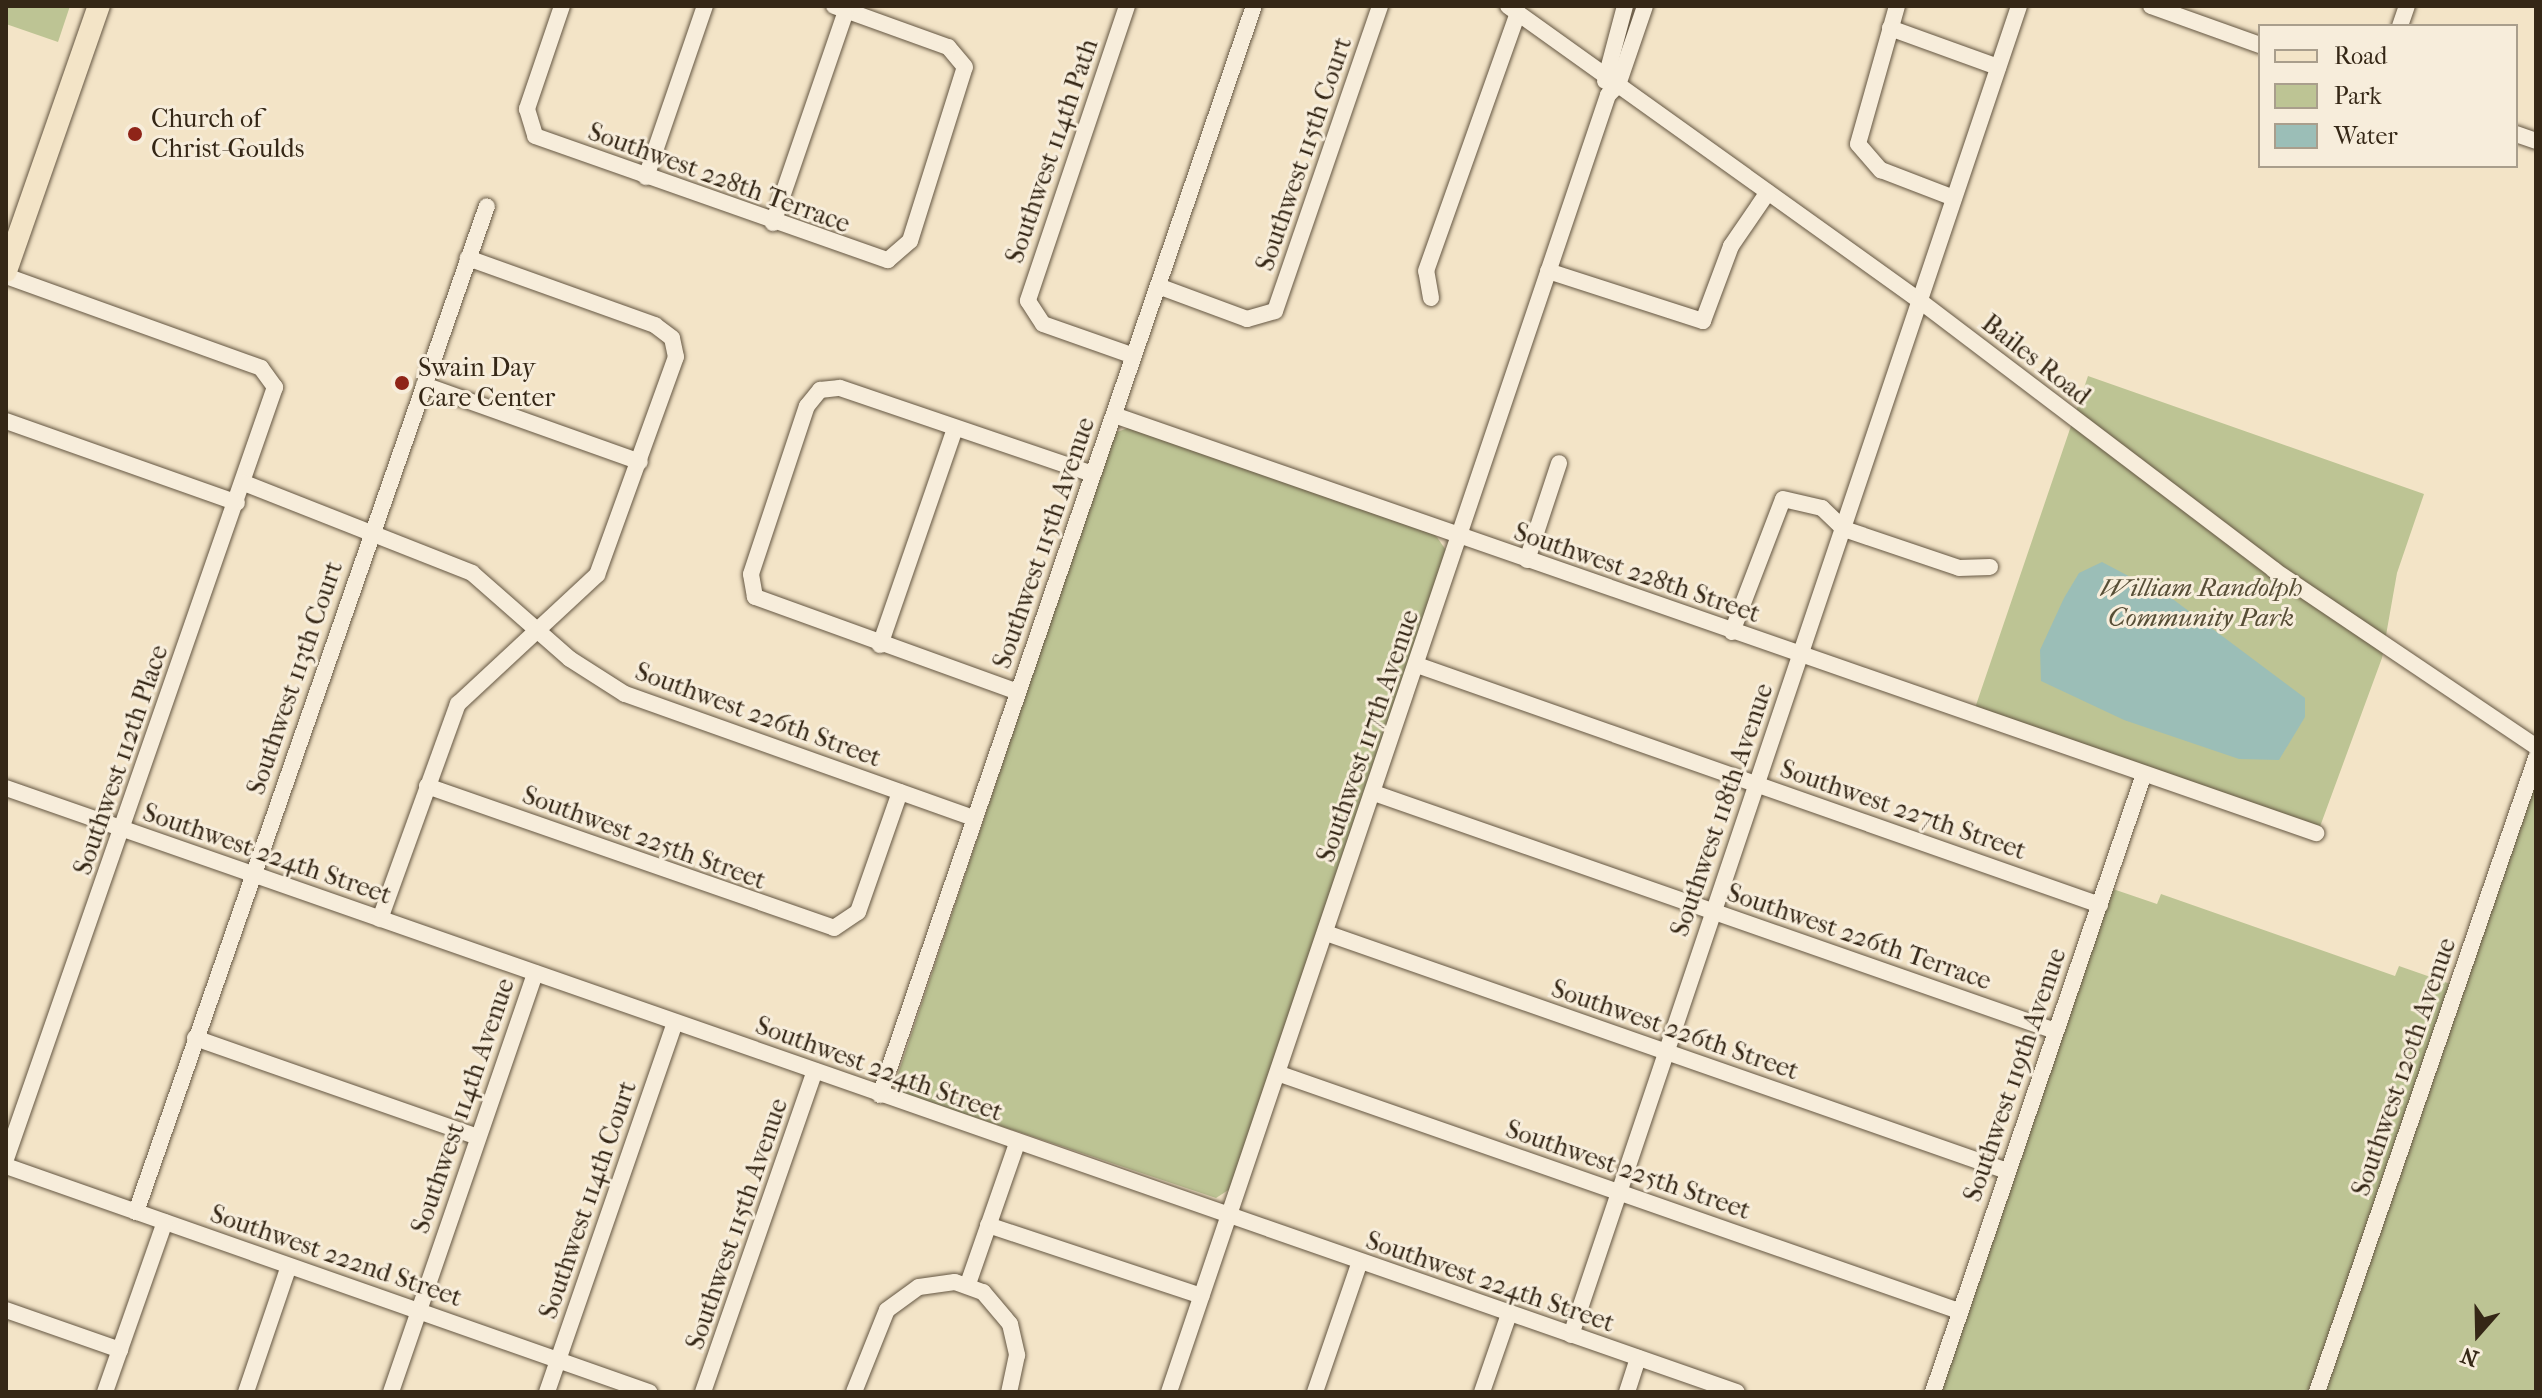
<!DOCTYPE html>
<html>
<head>
<meta charset="utf-8">
<style>
	body { margin:0 }
	#map { position:relative; width:2542px; height:1398px; overflow:hidden; background:#f3e4c7; font-family:"IM FELL French Canon",serif }
	div>[style] { position:absolute }
	.green>* { inset:0; background:#bdc494 }
	.water>* { inset:0; background:#9bbeb7 }
	.roads { filter:drop-shadow(0 0 2px #645642) drop-shadow(0 0 2px #645642) }
	.minor>* { height:16px; margin:-8px; padding:0 8px; transform-origin:8px; border-radius:8px; background:#f7eddb }
	.major>* { height:22px; margin:-11px; padding:0 11px; transform-origin:11px; border-radius:11px; background:#f3e4c7 }
	.dots>* { width:22px; height:22px; translate:-50% -50%; box-sizing:border-box; border:4px solid #f7eddb; border-radius:50% }
	span { translate:-50% -50%; white-space:nowrap; text-align:center; line-height:1.15; -webkit-text-stroke:6px #f7eddb; paint-order:stroke }
	.poi-label { font-size:26px; color:#352716 }
	.left { translate:0 -50%; text-align:left }
	.street-label { font-size:26px; color:#352716 }
	.park-label { font-size:26px; color:#574e36; font-style:italic }
	.frame { position:absolute; inset:0; border:8px solid #352716; pointer-events:none }
	.legend { position:absolute; left:2258px; top:24px; width:260px; height:144px; box-sizing:border-box; background:#f7eddb; border:2px solid #a99e8c; margin:0; padding:10px 14px; list-style:none; font-size:24px; color:#352716 }
	.legend li { display:flex; align-items:center; gap:16px; height:40px }
	.legend b { width:40px; border:2px solid #a99e8c }
	.north { position:absolute; left:2438px; top:1294px; width:80px; height:80px; -webkit-text-stroke:6px #f7eddb; paint-order:stroke; rotate:200deg; font-size:22px; font-weight:700; line-height:32px; text-align:center; color:#352716 }
	.north::after { content:''; display:block; margin:auto; width:28px; height:36px; background:#352716; clip-path:polygon(50% 0,100% 100%,50% 72%,0 100%) }
</style>
</head>
<body>
<div id="map">
	<div class="green">
		<div style="clip-path:polygon(6px 6px,70px 6px,58px 42px,6px 24px)"></div>
		<div style="clip-path:polygon(2088px 376px,2424px 494px,2397px 573px,2382px 658px,2318px 832px,1974px 711px)"></div>
		<div style="clip-path:polygon(1128px 428px,1434px 533px,1448px 553px,1230px 1189px,1216px 1198px,899px 1092px,895px 1083px,1114px 433px)"></div>
		<div style="clip-path:polygon(2536px 775px,2536px 1392px,1938px 1392px,2110px 888px,2157px 904px,2161px 894px,2395px 976px,2399px 966px,2462px 988px)"></div>
	</div>
	<div class="water">
		<div style="clip-path:polygon(2102px 562px,2174px 600px,2305px 698px,2305px 717px,2279px 760px,2239px 759px,2124px 720px,2041px 681px,2040px 650px,2064px 598px,2079px 573px)"></div>
	</div>
	<div class="roads">
		<div class="minor">
			<div style="left:562px;top:6px;width:109px;rotate:108.8deg"></div>
			<div style="left:527px;top:109px;width:28px;rotate:73deg"></div>
			<div style="left:535px;top:136px;width:374px;rotate:19.4deg"></div>
			<div style="left:888px;top:260px;width:29px;rotate:-41deg"></div>
			<div style="left:910px;top:241px;width:182px;rotate:-72.5deg"></div>
			<div style="left:965px;top:67px;width:26px;rotate:-130deg"></div>
			<div style="left:948px;top:47px;width:121px;rotate:-160.2deg"></div>
			<div style="left:1127px;top:6px;width:311px;rotate:108.6deg"></div>
			<div style="left:1028px;top:301px;width:27px;rotate:57deg"></div>
			<div style="left:1043px;top:324px;width:96px;rotate:19.4deg"></div>
			<div style="left:1508px;top:6px;width:507px;rotate:35.6deg"></div>
			<div style="left:1920px;top:301px;width:445px;rotate:37.2deg"></div>
			<div style="left:2274px;top:570px;width:316px;rotate:34deg"></div>
			<div style="left:1897px;top:6px;width:143px;rotate:105.8deg"></div>
			<div style="left:1858px;top:144px;width:35px;rotate:49deg"></div>
			<div style="left:1881px;top:170px;width:78px;rotate:21deg"></div>
			<div style="left:2151px;top:6px;width:116px;rotate:19.7deg"></div>
			<div style="left:2400px;top:26px;width:21px;rotate:-71deg"></div>
			<div style="left:1890px;top:28px;width:115px;rotate:19.9deg"></div>
			<div style="left:1605px;top:81px;width:78px;rotate:-75.1deg"></div>
			<div style="left:2516px;top:134px;width:21px;rotate:19deg"></div>
			<div style="left:646px;top:177px;width:181px;rotate:-71deg"></div>
			<div style="left:773px;top:223px;width:224px;rotate:-71deg"></div>
			<div style="left:1548px;top:271px;width:163px;rotate:17.9deg"></div>
			<div style="left:1703px;top:321px;width:80px;rotate:-69.5deg"></div>
			<div style="left:1731px;top:246px;width:65px;rotate:-55.6deg"></div>
			<div style="left:6px;top:276px;width:271px;rotate:19.8deg"></div>
			<div style="left:261px;top:368px;width:24px;rotate:54deg"></div>
			<div style="left:275px;top:387px;width:818px;rotate:109.21deg"></div>
			<div style="left:1158px;top:286px;width:95px;rotate:20.3deg"></div>
			<div style="left:1247px;top:319px;width:29px;rotate:-16deg"></div>
			<div style="left:1275px;top:311px;width:323px;rotate:-71deg"></div>
			<div style="left:1431px;top:298px;width:27px;rotate:-100deg"></div>
			<div style="left:1426px;top:271px;width:274px;rotate:-70.4deg"></div>
			<div style="left:424px;top:385px;width:229px;rotate:19.6deg"></div>
			<div style="left:1114px;top:415px;width:1273px;rotate:19.18deg"></div>
			<div style="left:6px;top:421px;width:245px;rotate:19.5deg"></div>
			<div style="left:244px;top:483px;width:245px;rotate:21.5deg"></div>
			<div style="left:472px;top:573px;width:130px;rotate:41.3deg"></div>
			<div style="left:570px;top:659px;width:65px;rotate:32.5deg"></div>
			<div style="left:625px;top:694px;width:370px;rotate:19.6deg"></div>
			<div style="left:1844px;top:529px;width:121px;rotate:18.7deg"></div>
			<div style="left:1959px;top:568px;width:31px;rotate:-2deg"></div>
			<div style="left:1527px;top:560px;width:102px;rotate:-71.7deg"></div>
			<div style="left:1732px;top:632px;width:142px;rotate:-69deg"></div>
			<div style="left:1783px;top:499px;width:40px;rotate:13deg"></div>
			<div style="left:1822px;top:508px;width:30px;rotate:44deg"></div>
			<div style="left:880px;top:645px;width:229px;rotate:-70.9deg"></div>
			<div style="left:1417px;top:665px;width:724px;rotate:19.36deg"></div>
			<div style="left:1018px;top:692px;width:280px;rotate:-160.1deg"></div>
			<div style="left:755px;top:597px;width:23px;rotate:-100deg"></div>
			<div style="left:751px;top:574px;width:177px;rotate:-71.6deg"></div>
			<div style="left:807px;top:406px;width:21px;rotate:-51deg"></div>
			<div style="left:820px;top:390px;width:20px;rotate:-6deg"></div>
			<div style="left:840px;top:388px;width:267px;rotate:18.8deg"></div>
			<div style="left:427px;top:786px;width:431px;rotate:19.2deg"></div>
			<div style="left:834px;top:928px;width:29px;rotate:-34deg"></div>
			<div style="left:858px;top:912px;width:127px;rotate:-70.7deg"></div>
			<div style="left:6px;top:788px;width:1833px;rotate:19.24deg"></div>
			<div style="left:1374px;top:793px;width:721px;rotate:19.26deg"></div>
			<div style="left:380px;top:919px;width:229px;rotate:-70.1deg"></div>
			<div style="left:458px;top:704px;width:190px;rotate:-42.9deg"></div>
			<div style="left:597px;top:575px;width:232px;rotate:-70.1deg"></div>
			<div style="left:676px;top:357px;width:19px;rotate:-102deg"></div>
			<div style="left:672px;top:338px;width:21px;rotate:-143deg"></div>
			<div style="left:655px;top:325px;width:199px;rotate:-160.3deg"></div>
			<div style="left:1326px;top:933px;width:721px;rotate:19.26deg"></div>
			<div style="left:195px;top:1038px;width:299px;rotate:19.3deg"></div>
			<div style="left:1280px;top:1074px;width:719px;rotate:19.24deg"></div>
			<div style="left:880px;top:1095px;width:1151px;rotate:-71.05deg"></div>
			<div style="left:6px;top:1166px;width:682px;rotate:19.37deg"></div>
			<div style="left:136px;top:1212px;width:1065px;rotate:-70.77deg"></div>
			<div style="left:988px;top:1225px;width:225px;rotate:18.4deg"></div>
			<div style="left:968px;top:1284px;width:149px;rotate:-70.8deg"></div>
			<div style="left:6px;top:1310px;width:121px;rotate:19.3deg"></div>
			<div style="left:1571px;top:1335px;width:1402px;rotate:-71.37deg"></div>
			<div style="left:105px;top:1392px;width:180px;rotate:-70.6deg"></div>
			<div style="left:246px;top:1392px;width:133px;rotate:-71.2deg"></div>
			<div style="left:391px;top:1392px;width:443px;rotate:-71deg"></div>
			<div style="left:547px;top:1392px;width:391px;rotate:-70.9deg"></div>
			<div style="left:703px;top:1392px;width:340px;rotate:-70.8deg"></div>
			<div style="left:854px;top:1392px;width:88px;rotate:-68.1deg"></div>
			<div style="left:887px;top:1310px;width:39px;rotate:-36deg"></div>
			<div style="left:919px;top:1287px;width:36px;rotate:-8deg"></div>
			<div style="left:955px;top:1282px;width:30px;rotate:20deg"></div>
			<div style="left:983px;top:1292px;width:42px;rotate:49.8deg"></div>
			<div style="left:1010px;top:1324px;width:32px;rotate:77deg"></div>
			<div style="left:1017px;top:1355px;width:38px;rotate:102deg"></div>
			<div style="left:1169px;top:1392px;width:1369px;rotate:-71.3deg"></div>
			<div style="left:1608px;top:95px;width:14px;rotate:-45deg"></div>
			<div style="left:1618px;top:85px;width:83px;rotate:-71.1deg"></div>
			<div style="left:1315px;top:1392px;width:135px;rotate:-71deg"></div>
			<div style="left:1482px;top:1392px;width:83px;rotate:-70.9deg"></div>
			<div style="left:1627px;top:1392px;width:36px;rotate:-72deg"></div>
			<div style="left:1933px;top:1392px;width:653px;rotate:-71.15deg"></div>
			<div style="left:2317px;top:1392px;width:671px;rotate:-70.94deg"></div>
		</div>
		<div class="major">
			<div style="left:6px;top:271px;width:281px;rotate:-70.7deg"></div>
		</div>
	</div>
	<div class="dots">
		<div style="left:135px;top:134px;background:#8f2418"></div>
		<div style="left:402px;top:383px;background:#8f2418"></div>
	</div>
	<div class="poi-label">
		<span class="left" style="left:151px;top:134px">Church of<br>Christ-Goulds</span>
		<span class="left" style="left:418px;top:383px">Swain Day<br>Care Center</span>
	</div>
	<div class="street-label">
		<span style="left:1052px;top:151px;rotate:-71deg">Southwest 114th Path</span>
		<span style="left:1304px;top:154px;rotate:-71deg">Southwest 115th Court</span>
		<span style="left:719px;top:178px;rotate:20deg">Southwest 228th Terrace</span>
		<span style="left:2036px;top:360px;rotate:38deg">Bailes Road</span>
		<span style="left:1044px;top:543px;rotate:-71deg">Southwest 115th Avenue</span>
		<span style="left:1637px;top:573px;rotate:19deg">Southwest 228th Street</span>
		<span style="left:295px;top:678px;rotate:-71deg">Southwest 113th Court</span>
		<span style="left:758px;top:715px;rotate:20deg">Southwest 226th Street</span>
		<span style="left:1368px;top:736px;rotate:-71deg">Southwest 117th Avenue</span>
		<span style="left:121px;top:760px;rotate:-71deg">Southwest 112th Place</span>
		<span style="left:1722px;top:810px;rotate:-71deg">Southwest 118th Avenue</span>
		<span style="left:1903px;top:810px;rotate:19deg">Southwest 227th Street</span>
		<span style="left:644px;top:838px;rotate:20deg">Southwest 225th Street</span>
		<span style="left:267px;top:854px;rotate:19deg">Southwest 224th Street</span>
		<span style="left:1859px;top:937px;rotate:19deg">Southwest 226th Terrace</span>
		<span style="left:1675px;top:1030px;rotate:19deg">Southwest 226th Street</span>
		<span style="left:2404px;top:1067px;rotate:-71deg">Southwest 120th Avenue</span>
		<span style="left:879px;top:1069px;rotate:20deg">Southwest 224th Street</span>
		<span style="left:2015px;top:1075px;rotate:-71deg">Southwest 119th Avenue</span>
		<span style="left:463px;top:1106px;rotate:-71deg">Southwest 114th Avenue</span>
		<span style="left:1628px;top:1170px;rotate:19deg">Southwest 225th Street</span>
		<span style="left:588px;top:1200px;rotate:-71deg">Southwest 114th Court</span>
		<span style="left:737px;top:1224px;rotate:-71deg">Southwest 115th Avenue</span>
		<span style="left:336px;top:1256px;rotate:19deg">Southwest 222nd Street</span>
		<span style="left:1490px;top:1282px;rotate:19deg">Southwest 224th Street</span>
	</div>
	<div class="park-label">
		<span style="left:2201px;top:603px">William Randolph<br>Community Park</span>
	</div>
	<div class="frame"></div>
	<ul class="legend">
	<li><b style="height:10px;background:#f3e4c7"></b>Road</li>
	<li><b style="height:22px;background:#bdc494"></b>Park</li>
	<li><b style="height:22px;background:#9bbeb7"></b>Water</li>
	</ul>
	<div class="north">N</div>
</div>
</body>
</html>
